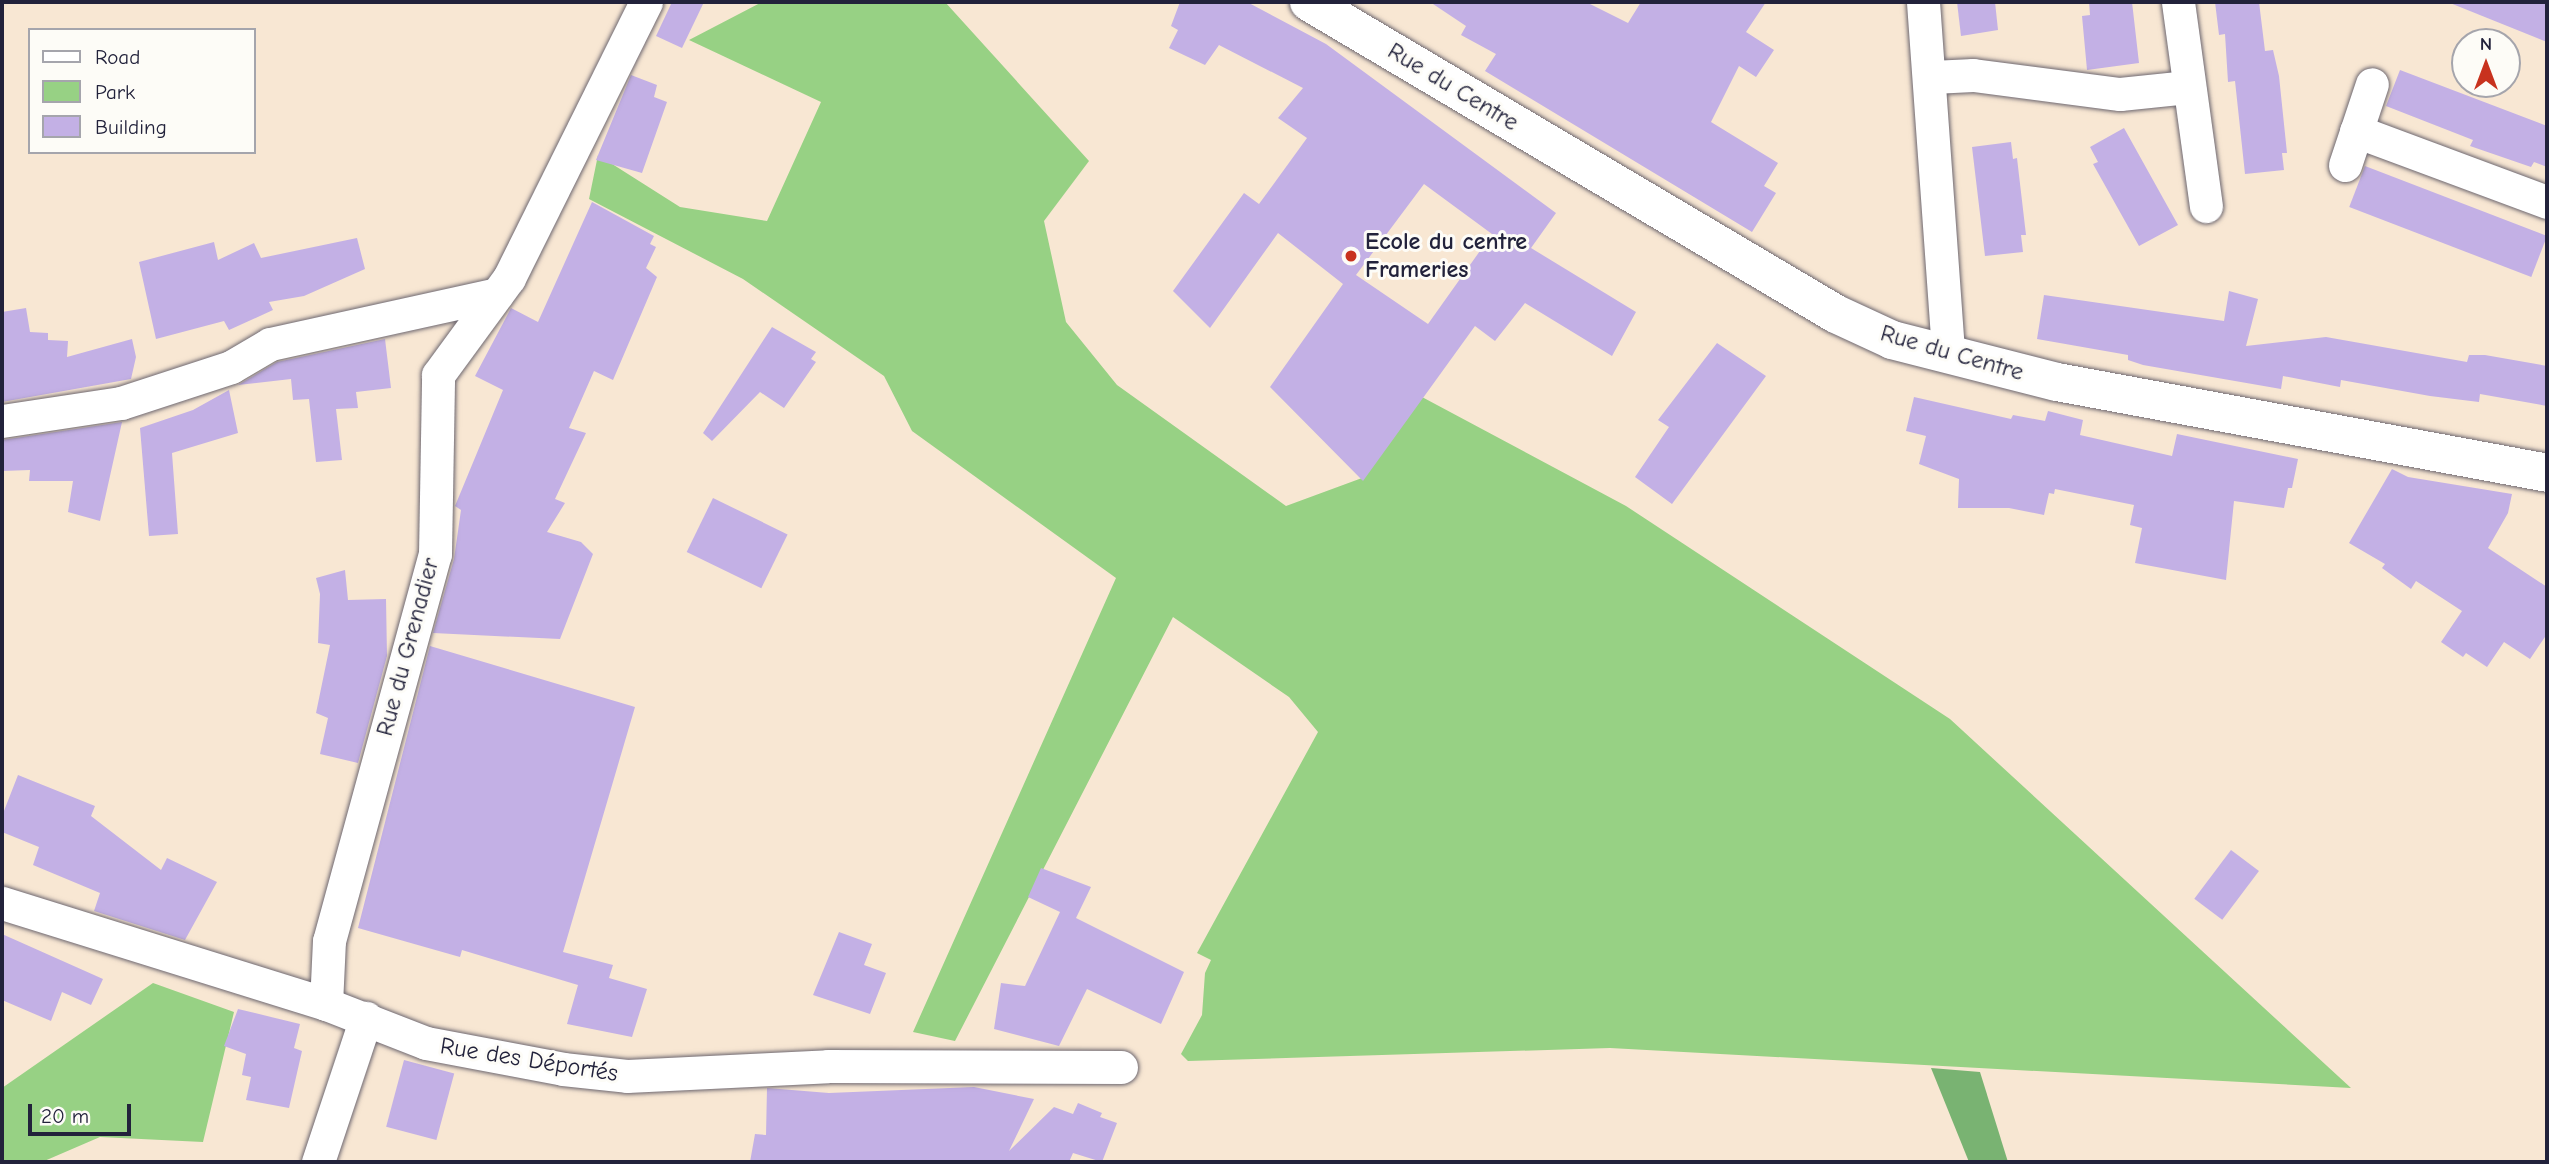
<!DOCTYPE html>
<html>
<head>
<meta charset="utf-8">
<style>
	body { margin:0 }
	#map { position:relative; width:2549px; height:1164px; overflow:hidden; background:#f8e7d3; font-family:"Comic Neue",sans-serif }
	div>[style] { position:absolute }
	.green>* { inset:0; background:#97d184 }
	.forest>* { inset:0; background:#79b372 }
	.building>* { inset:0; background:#c3b0e5; transform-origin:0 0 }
	.roads { filter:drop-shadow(0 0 2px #6d6770) drop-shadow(0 0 2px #6d6770) }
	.minor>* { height:33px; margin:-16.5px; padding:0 16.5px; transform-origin:16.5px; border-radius:16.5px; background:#fff }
	.tertiary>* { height:38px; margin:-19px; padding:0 19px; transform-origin:19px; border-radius:19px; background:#fff }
	.dots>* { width:19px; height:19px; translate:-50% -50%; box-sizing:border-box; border:4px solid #fdfcf7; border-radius:50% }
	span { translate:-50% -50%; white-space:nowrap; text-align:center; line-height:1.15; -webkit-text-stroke:6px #fdfcf7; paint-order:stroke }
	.street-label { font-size:24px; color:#22223b }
	.poi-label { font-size:24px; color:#22223b; font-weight:700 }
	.left { translate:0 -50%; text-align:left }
	.frame { position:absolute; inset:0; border:4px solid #22223b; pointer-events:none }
	.legend { position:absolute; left:28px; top:28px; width:228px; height:126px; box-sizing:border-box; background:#fdfcf7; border:2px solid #a5a5ac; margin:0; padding:9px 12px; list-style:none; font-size:21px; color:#22223b }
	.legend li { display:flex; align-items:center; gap:14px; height:35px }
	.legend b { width:35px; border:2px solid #a5a5ac }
	.north { position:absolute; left:2451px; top:28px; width:70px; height:70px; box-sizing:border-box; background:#fdfcf7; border:2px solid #a5a5ac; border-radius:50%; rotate:0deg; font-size:19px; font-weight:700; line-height:28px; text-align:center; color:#22223b }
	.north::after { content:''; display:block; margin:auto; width:24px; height:32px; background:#c8321e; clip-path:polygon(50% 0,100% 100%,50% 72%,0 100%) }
	.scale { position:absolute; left:28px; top:1104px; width:103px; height:32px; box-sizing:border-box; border:4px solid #22223b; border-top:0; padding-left:9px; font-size:21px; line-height:24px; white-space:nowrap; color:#22223b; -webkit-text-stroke:5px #fdfcf7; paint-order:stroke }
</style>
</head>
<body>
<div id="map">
	<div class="green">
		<div style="clip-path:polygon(762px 2px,945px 2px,1089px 161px,1044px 221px,1066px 322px,1117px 385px,1286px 506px,1362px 478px,1422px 397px,1626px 506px,1950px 719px,2351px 1088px,1610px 1048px,1188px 1061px,1181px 1054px,1202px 1015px,1205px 973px,1211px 960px,1197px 953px,1318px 732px,1289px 697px,1173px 617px,955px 1041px,913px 1032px,1116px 578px,912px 431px,884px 376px,743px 279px,589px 199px,598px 155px,680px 207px,767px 221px,821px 102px,689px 40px)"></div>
		<div style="clip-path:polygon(153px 983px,234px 1012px,203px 1142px,100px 1137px,42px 1162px,2px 1162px,2px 1088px)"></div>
	</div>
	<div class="forest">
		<div style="clip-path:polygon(1931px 1068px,1980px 1072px,2008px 1162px,1969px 1162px)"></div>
	</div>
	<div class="building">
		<div style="clip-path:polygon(672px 2px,704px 2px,682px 48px,656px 36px)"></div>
		<div style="clip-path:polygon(evenodd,1180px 2px,1247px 2px,1326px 44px,1556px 213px,1531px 248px,1636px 312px,1612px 356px,1525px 303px,1495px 341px,1475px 326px,1363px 481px,1270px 387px,1343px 284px,1278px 233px,1210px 328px,1173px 291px,1244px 193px,1259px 204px,1307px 138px,1278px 118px,1303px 88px,1219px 45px,1205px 65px,1169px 48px,1178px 30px,1171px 26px,1180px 2px,1424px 184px,1492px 234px,1428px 324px,1356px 275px,1424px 184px)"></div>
		<div style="clip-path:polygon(1430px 2px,1586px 2px,1628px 23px,1641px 2px,1766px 2px,1746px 32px,1774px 50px,1756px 77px,1739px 66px,1711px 122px,1778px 163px,1764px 186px,1776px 193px,1752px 232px,1485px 71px,1496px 54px,1461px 35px,1466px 26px)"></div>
		<div style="clip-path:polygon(1957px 2px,1995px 2px,1998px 30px,1961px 36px)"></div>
		<div style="clip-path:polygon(2089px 2px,2132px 2px,2139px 63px,2087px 70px,2082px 16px,2090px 15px)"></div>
		<div style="clip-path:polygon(2215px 2px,2259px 2px,2265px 51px,2273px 50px,2279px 76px,2287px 153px,2282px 153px,2284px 170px,2245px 174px,2235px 81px,2228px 82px,2225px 34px,2219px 35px)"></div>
		<div style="clip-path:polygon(2450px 2px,2547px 2px,2547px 42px,2450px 3px)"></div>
		<div style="clip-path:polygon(2400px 70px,2547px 126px,2547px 167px,2534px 162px,2531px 167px,2470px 146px,2473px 140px,2386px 106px)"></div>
		<div style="clip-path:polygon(631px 75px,657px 85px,654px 97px,667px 102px,642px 173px,596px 160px)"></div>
		<div style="clip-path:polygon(2124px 128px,2178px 225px,2139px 246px,2093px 164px,2098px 162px,2090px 147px)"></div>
		<div style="clip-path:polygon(2011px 142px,2013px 159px,2017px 158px,2026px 235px,2021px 235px,2023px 252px,1985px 256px,1972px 147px)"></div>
		<div style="left:2365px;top:166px;width:195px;height:44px;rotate:21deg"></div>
		<div style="clip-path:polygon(592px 202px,654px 236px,650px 244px,656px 247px,646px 268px,657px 277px,613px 380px,594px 371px,569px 428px,586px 433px,555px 499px,565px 503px,547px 532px,581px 542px,593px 554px,560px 639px,433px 633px,454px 559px,461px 510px,455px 506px,503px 390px,475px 376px,511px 308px,538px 322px)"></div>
		<div style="clip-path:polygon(357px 238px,365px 269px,304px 296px,269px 302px,273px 310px,229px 330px,224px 321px,156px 339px,139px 262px,214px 242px,218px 260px,254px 243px,261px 258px)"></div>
		<div style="clip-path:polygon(2229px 291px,2258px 299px,2246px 346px,2326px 337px,2467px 362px,2469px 355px,2485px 355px,2547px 366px,2547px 406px,2480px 394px,2479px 402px,2430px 396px,2341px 380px,2340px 387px,2283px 376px,2281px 389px,2143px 365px,2128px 360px,2128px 355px,2037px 339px,2044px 295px,2224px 321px)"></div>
		<div style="clip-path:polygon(26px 308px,30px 332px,48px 333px,48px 340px,68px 341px,67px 357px,132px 339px,136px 357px,131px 379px,2px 402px,2px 312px)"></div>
		<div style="clip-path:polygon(772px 327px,816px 352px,811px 359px,816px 362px,784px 408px,760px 392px,712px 441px,703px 433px)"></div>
		<div style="clip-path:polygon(385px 339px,391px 388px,356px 392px,358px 408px,336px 409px,342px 460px,316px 462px,309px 399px,293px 400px,291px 379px,238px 385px,277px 362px)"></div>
		<div style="clip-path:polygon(1717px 343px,1766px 376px,1672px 504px,1635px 477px,1669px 427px,1658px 420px)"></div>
		<div style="clip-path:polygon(229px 390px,238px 433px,172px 453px,178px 534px,149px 536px,140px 428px,193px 410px)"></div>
		<div style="clip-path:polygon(1914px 397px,2011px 419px,2013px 415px,2045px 421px,2048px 411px,2083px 420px,2080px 435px,2172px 456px,2177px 434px,2298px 459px,2292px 488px,2288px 488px,2284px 508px,2234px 501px,2226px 580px,2135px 563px,2142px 528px,2130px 525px,2134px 505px,2055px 489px,2054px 494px,2049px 493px,2044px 515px,2009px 508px,1958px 508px,1959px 479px,1919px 464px,1926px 436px,1906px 431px)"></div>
		<div style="clip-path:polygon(122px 422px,100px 521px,68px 512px,73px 481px,29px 481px,30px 470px,2px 471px,2px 440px)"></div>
		<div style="clip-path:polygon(2392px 469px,2408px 477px,2512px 494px,2508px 513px,2488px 548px,2547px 587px,2547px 634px,2530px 659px,2504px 642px,2487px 667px,2466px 653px,2463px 657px,2441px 642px,2462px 611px,2416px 581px,2411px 589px,2382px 568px,2385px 564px,2349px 543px)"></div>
		<div style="left:713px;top:498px;width:83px;height:60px;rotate:26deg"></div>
		<div style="clip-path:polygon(345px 570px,348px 600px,386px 599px,387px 656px,358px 763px,320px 754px,328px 718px,316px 713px,330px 645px,318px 643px,320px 594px,316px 578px)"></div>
		<div style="clip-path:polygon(430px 646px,635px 707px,563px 952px,613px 965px,609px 978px,647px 989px,632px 1037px,567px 1024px,578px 985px,462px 950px,460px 957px,358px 928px)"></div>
		<div style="clip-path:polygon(18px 775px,95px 806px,91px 816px,161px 870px,167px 858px,217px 882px,185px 940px,94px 911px,100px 893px,33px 865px,39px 847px,2px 832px,2px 816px)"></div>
		<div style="left:2231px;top:850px;width:35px;height:61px;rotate:37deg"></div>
		<div style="clip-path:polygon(1041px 868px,1091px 887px,1076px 918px,1184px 972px,1161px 1024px,1087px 989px,1059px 1046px,994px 1029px,1001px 983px,1025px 986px,1060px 912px,1028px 897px)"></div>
		<div style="clip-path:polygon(839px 932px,872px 944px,864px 965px,886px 973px,870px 1014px,813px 995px)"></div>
		<div style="clip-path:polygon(2px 934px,103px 979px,91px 1005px,62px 992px,51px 1021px,2px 1000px)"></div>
		<div style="clip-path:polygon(238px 1009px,300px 1024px,294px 1048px,302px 1051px,289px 1108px,246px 1100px,251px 1077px,242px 1075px,246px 1054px,224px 1046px)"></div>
		<div style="left:404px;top:1060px;width:52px;height:69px;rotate:15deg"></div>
		<div style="clip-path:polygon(974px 1087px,1034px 1099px,1009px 1151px,1054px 1107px,1073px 1114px,1078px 1103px,1102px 1113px,1100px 1117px,1117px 1123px,1102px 1162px,1073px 1153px,1069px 1162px,750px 1162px,755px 1134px,766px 1135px,767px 1088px,829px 1093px)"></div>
	</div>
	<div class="roads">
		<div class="minor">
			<div style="left:1923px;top:2px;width:354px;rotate:85.9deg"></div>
			<div style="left:2178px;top:2px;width:206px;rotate:82.2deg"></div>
			<div style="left:1932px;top:77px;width:41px;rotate:-2.8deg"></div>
			<div style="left:1973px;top:75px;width:148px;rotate:7.4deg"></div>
			<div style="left:2120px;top:94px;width:68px;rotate:-5.9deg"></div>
			<div style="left:2356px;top:131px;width:204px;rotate:20.4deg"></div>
			<div style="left:2345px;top:165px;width:85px;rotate:-71.6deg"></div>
			<div style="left:2px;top:421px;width:120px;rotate:-8.6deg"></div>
			<div style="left:121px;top:403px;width:116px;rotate:-18.1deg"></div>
			<div style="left:231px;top:367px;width:45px;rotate:-30.5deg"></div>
			<div style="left:270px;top:344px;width:232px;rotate:-12.4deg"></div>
			<div style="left:2px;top:903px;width:339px;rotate:17.3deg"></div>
			<div style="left:326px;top:1004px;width:107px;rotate:21.3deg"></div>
			<div style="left:426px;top:1043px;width:139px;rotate:10.7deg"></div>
			<div style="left:563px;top:1069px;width:64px;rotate:6.2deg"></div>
			<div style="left:627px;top:1076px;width:201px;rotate:-2.8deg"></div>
			<div style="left:828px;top:1066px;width:293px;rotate:0.2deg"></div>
			<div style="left:326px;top:1004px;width:63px;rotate:-87.3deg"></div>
			<div style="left:329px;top:941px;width:401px;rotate:-74.7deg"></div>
			<div style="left:435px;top:554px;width:179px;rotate:-89deg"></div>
			<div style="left:438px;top:375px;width:120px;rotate:-53.8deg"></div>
			<div style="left:509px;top:278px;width:308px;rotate:-63.6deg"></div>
			<div style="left:318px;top:1162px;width:152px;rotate:-71.6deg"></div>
		</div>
		<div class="tertiary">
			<div style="left:1309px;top:2px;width:612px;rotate:30.63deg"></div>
			<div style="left:1836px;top:314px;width:62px;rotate:24.9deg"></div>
			<div style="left:1892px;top:340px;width:170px;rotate:14.3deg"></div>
			<div style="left:2057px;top:382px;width:498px;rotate:10.5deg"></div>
		</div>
	</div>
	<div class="dots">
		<div style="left:1351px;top:256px;background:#c8321e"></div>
	</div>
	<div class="street-label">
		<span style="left:1453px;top:87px;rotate:31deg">Rue du Centre</span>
		<span style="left:1952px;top:353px;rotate:16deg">Rue du Centre</span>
		<span style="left:408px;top:647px;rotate:-75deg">Rue du Grenadier</span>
		<span style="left:529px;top:1060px;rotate:9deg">Rue des Déportés</span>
	</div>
	<div class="poi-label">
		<span class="left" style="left:1365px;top:256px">Ecole du centre<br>Frameries</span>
	</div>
	<div class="frame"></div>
	<ul class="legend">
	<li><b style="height:9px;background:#fff"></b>Road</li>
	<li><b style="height:19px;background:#97d184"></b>Park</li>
	<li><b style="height:19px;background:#c3b0e5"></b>Building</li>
	</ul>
	<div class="north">N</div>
	<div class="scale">20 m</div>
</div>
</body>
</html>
